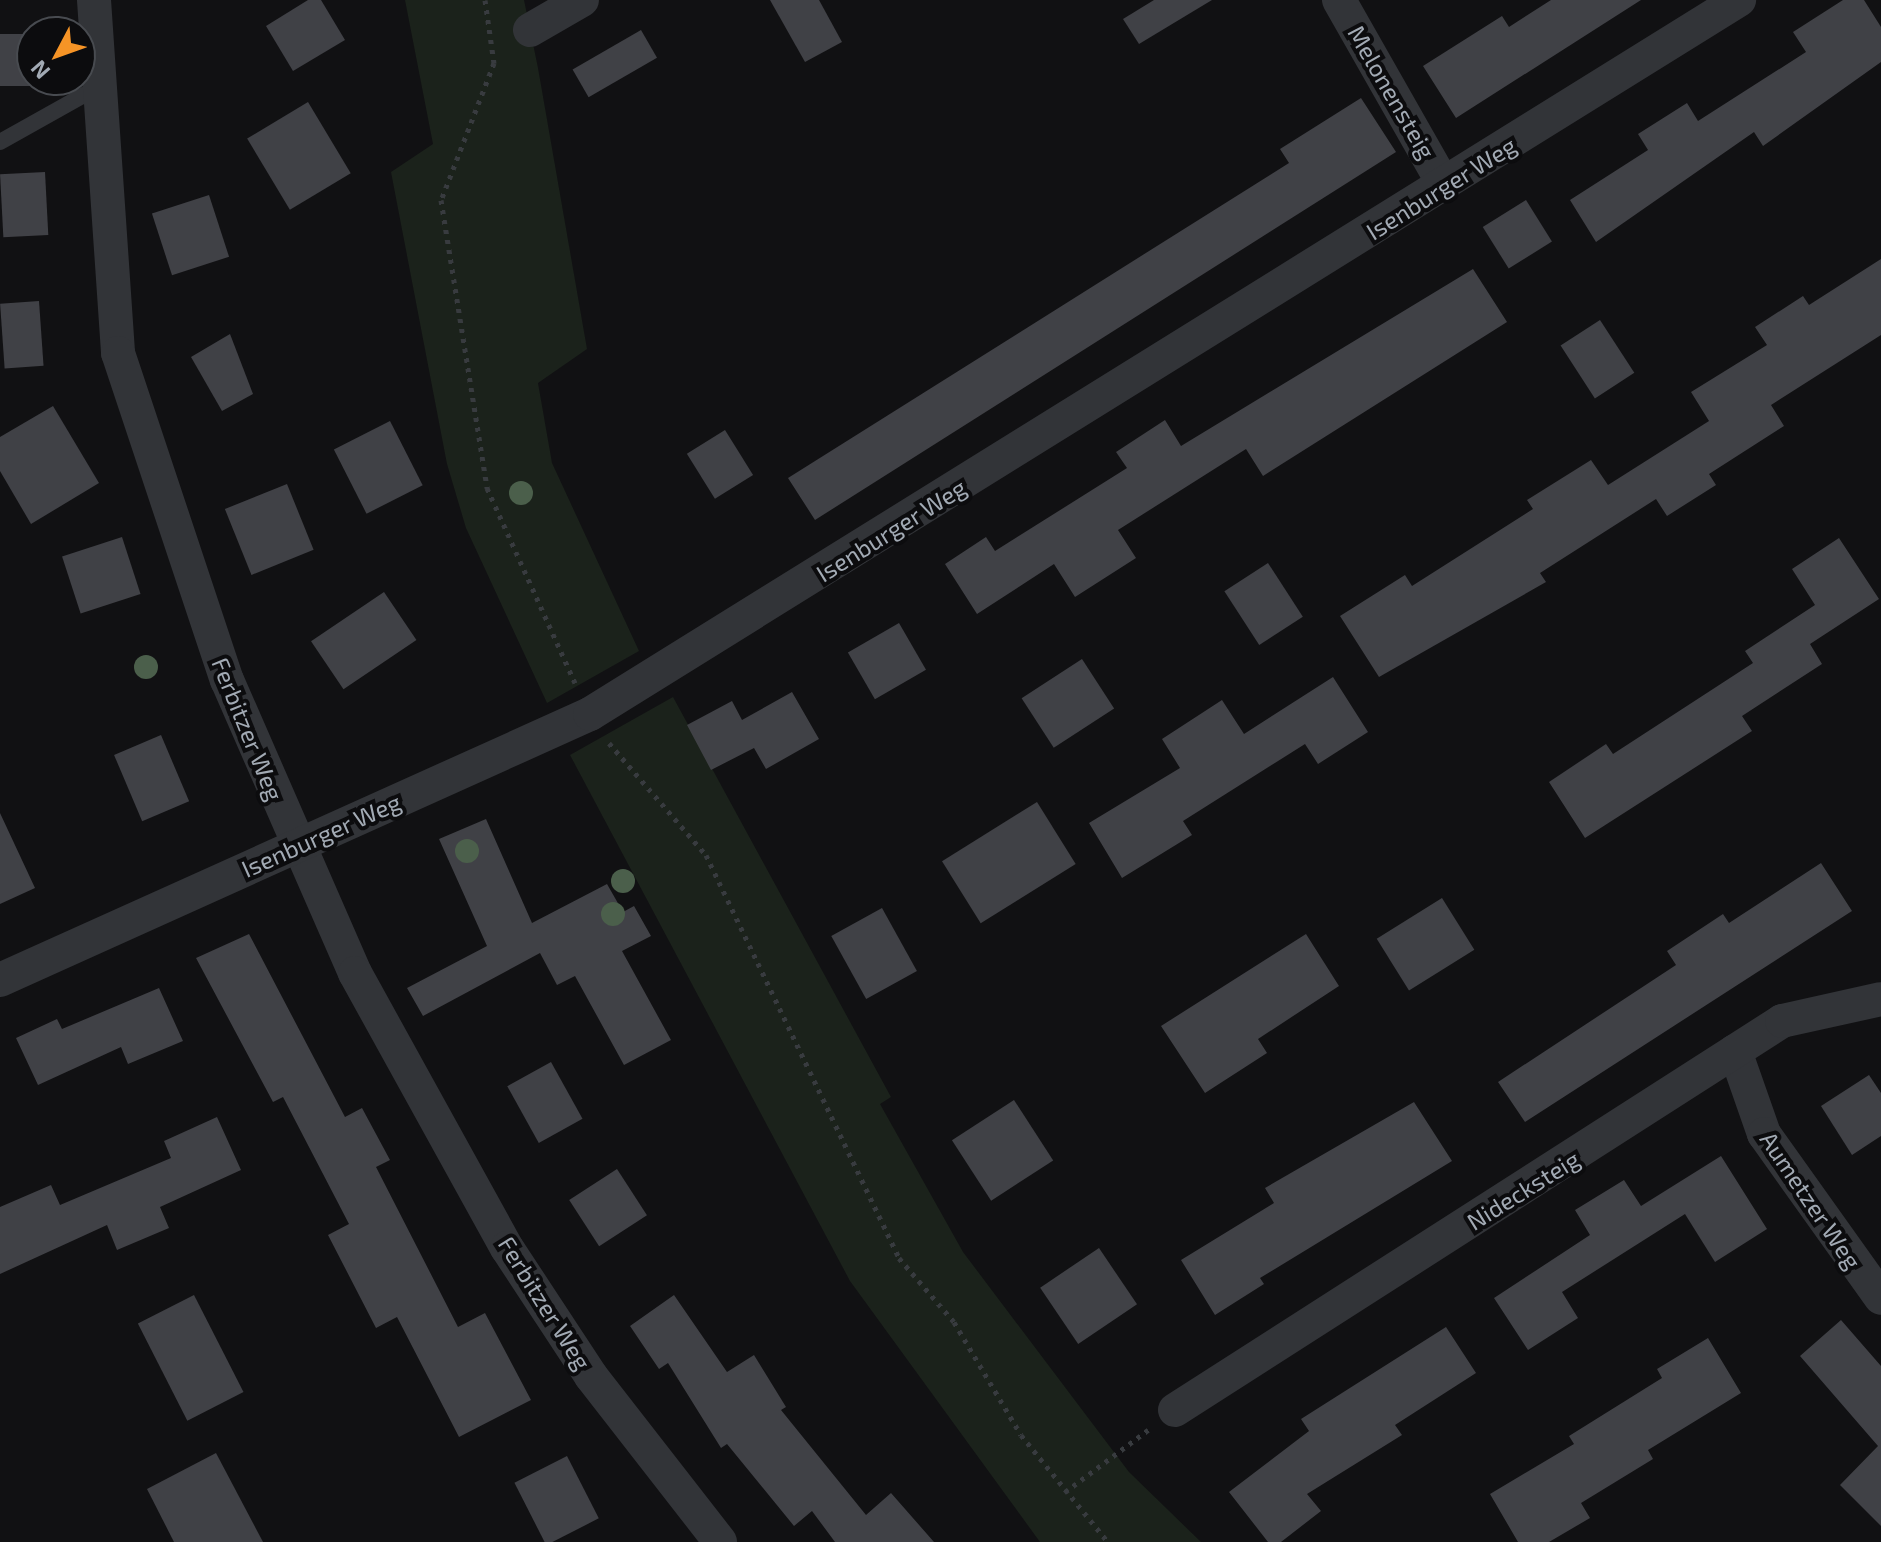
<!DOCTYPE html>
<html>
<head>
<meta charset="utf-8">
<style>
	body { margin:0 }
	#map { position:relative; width:1881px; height:1542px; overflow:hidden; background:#111113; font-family:"Exo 2",sans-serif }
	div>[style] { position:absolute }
	.green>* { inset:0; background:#1b221b }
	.building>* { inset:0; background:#404146; transform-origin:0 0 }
	.path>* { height:5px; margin-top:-2.5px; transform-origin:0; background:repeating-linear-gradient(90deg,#383b3f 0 4px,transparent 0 10px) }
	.lane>* { height:16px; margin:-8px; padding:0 8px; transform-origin:8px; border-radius:8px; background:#323438 }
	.street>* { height:34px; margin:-17px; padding:0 17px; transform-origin:17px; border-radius:17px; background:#323438 }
	.trees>* { width:24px; height:24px; margin:-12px; border-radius:50%; background:#4b5f4b }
	span { translate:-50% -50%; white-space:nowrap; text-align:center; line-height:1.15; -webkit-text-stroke:8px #0c0c0e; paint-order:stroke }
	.street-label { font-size:24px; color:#a2aab4 }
	.north { position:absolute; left:16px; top:16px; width:80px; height:80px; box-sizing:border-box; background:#0c0c0e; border:2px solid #484b50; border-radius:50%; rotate:229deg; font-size:22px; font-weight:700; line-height:32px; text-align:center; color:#a2aab4 }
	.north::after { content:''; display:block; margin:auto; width:28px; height:36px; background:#f69426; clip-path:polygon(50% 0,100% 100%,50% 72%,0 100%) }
</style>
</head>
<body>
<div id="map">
	<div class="green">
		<div style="clip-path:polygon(405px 0,524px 0,538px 68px,587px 349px,538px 383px,552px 463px,639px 651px,547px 703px,466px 528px,447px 464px,391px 172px,433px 144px)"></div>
		<div style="clip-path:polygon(673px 697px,891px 1097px,880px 1104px,963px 1252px,1129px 1472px,1201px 1542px,1040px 1542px,850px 1281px,570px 755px)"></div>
	</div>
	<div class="building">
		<div style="clip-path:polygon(308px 0,321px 0,345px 40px,293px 71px,266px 26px)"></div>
		<div style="clip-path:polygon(770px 0,819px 0,842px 42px,805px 62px)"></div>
		<div style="clip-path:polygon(1154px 0,1212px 0,1139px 44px,1123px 19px)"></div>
		<div style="clip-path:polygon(1551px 0,1641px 0,1456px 118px,1423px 66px,1502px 16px,1509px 27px)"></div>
		<div style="clip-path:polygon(1843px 0,1864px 0,1881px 27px,1881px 62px,1763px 146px,1754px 132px,1596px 242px,1570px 200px,1648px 150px,1638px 134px,1687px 103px,1698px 121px,1806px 52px,1793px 32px)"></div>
		<div style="left:641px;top:30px;width:32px;height:79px;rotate:60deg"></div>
		<div style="left:32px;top:34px;width:52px;height:32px;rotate:90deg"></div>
		<div style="clip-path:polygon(1361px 98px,1396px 152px,815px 520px,788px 478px,1289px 163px,1280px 149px)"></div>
		<div style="left:308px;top:102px;width:83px;height:71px;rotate:59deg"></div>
		<div style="left:45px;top:172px;width:63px;height:45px;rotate:87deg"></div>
		<div style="left:209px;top:195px;width:65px;height:60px;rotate:72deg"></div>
		<div style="left:1526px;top:200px;width:49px;height:51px;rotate:58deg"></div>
		<div style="clip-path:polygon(1881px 259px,1881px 335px,1771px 405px,1784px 426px,1709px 474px,1716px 485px,1667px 516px,1656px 499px,1540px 573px,1546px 582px,1379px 677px,1340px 616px,1405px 575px,1412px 586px,1533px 509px,1527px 500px,1591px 460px,1608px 485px,1709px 421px,1691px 392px,1767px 345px,1755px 327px,1803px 296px,1809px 305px)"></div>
		<div style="clip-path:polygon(1473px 269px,1507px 322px,1263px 476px,1246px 449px,1118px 530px,1136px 558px,1075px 597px,1054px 564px,977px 614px,945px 564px,986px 537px,995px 551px,1127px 468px,1116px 452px,1165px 420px,1181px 446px)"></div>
		<div style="left:39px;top:301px;width:65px;height:39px;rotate:86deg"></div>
		<div style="left:1600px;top:320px;width:63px;height:47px;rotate:57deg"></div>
		<div style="clip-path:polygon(230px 334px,253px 394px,222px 411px,191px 357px)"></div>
		<div style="clip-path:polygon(53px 406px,99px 483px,31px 524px,0 471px,0 437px)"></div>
		<div style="left:390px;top:421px;width:72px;height:63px;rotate:63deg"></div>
		<div style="left:725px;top:430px;width:53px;height:45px;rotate:58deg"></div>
		<div style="left:287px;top:484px;width:71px;height:67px;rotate:68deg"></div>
		<div style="left:122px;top:537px;width:60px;height:63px;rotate:72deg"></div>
		<div style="clip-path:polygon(1839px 538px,1879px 599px,1810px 644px,1822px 664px,1742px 716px,1752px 731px,1585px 838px,1549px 782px,1606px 744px,1613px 754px,1753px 663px,1745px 651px,1815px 605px,1792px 569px)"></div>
		<div style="left:1268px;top:563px;width:64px;height:52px;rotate:57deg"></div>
		<div style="left:384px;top:592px;width:58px;height:88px;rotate:56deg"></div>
		<div style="left:899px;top:623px;width:54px;height:59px;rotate:60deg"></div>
		<div style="left:1082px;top:659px;width:59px;height:72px;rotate:57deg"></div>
		<div style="clip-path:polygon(1333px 677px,1368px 732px,1318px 764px,1305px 744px,1183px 821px,1192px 835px,1122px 878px,1089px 823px,1180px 768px,1162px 739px,1222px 700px,1244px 734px)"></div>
		<div style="clip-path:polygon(792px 692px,819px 739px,766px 769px,754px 748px,711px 770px,687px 725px,732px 701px,742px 720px)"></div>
		<div style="left:161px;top:735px;width:72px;height:51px;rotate:67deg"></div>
		<div style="left:1037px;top:802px;width:73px;height:112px;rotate:58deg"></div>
		<div style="clip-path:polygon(0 813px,35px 888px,0 904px)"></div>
		<div style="clip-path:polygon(486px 819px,532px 923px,607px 884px,623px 912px,634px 906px,651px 936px,622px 951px,671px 1040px,624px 1065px,575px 976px,557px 985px,540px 953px,423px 1016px,407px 988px,487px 946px,439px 839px)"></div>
		<div style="clip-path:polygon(1821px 863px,1852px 911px,1525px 1122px,1498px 1082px,1676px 965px,1667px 951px,1723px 914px,1729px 923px)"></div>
		<div style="left:1442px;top:898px;width:61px;height:77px;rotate:58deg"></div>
		<div style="left:882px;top:908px;width:72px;height:58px;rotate:61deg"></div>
		<div style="clip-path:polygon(249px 934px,345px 1117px,362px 1108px,390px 1160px,376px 1167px,458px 1327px,485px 1313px,531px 1400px,459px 1437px,397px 1317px,376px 1328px,328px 1235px,349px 1224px,283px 1097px,273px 1102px,196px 958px)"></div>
		<div style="clip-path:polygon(1306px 934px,1339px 986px,1258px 1039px,1267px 1053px,1205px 1093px,1161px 1026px)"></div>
		<div style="clip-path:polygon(159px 988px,183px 1041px,128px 1064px,121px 1047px,38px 1085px,16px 1038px,57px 1019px,62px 1029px)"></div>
		<div style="left:551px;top:1062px;width:65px;height:50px;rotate:61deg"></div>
		<div style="clip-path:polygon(1869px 1075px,1881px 1093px,1881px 1136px,1852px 1155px,1821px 1106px)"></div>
		<div style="left:1014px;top:1100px;width:72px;height:74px;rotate:57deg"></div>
		<div style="clip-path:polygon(1414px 1102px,1452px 1161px,1260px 1278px,1264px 1284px,1215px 1315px,1181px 1260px,1274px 1203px,1265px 1188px)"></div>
		<div style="clip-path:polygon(217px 1117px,241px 1170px,160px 1207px,169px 1228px,117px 1250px,107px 1225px,0 1274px,0 1207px,51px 1185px,60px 1205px,171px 1158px,164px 1141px)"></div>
		<div style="clip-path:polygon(1721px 1156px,1767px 1229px,1715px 1262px,1685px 1214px,1562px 1292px,1578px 1318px,1528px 1350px,1494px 1298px,1590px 1235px,1575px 1210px,1624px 1180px,1641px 1206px)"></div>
		<div style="left:617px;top:1169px;width:55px;height:57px;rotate:57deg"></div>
		<div style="left:1099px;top:1248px;width:68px;height:71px;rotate:56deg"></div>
		<div style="left:194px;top:1295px;width:109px;height:63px;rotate:63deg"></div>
		<div style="clip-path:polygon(674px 1295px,727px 1372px,754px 1355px,786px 1407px,781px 1410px,866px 1515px,891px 1493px,934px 1542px,835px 1542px,812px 1511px,794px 1526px,727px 1444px,721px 1448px,668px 1363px,659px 1369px,630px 1326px)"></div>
		<div style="clip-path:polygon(1841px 1320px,1881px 1366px,1881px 1526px,1840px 1485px,1878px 1446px,1800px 1356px)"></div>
		<div style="clip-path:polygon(1446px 1327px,1476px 1373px,1395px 1425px,1402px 1435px,1307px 1494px,1321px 1511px,1281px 1542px,1268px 1542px,1229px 1492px,1309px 1431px,1301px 1419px)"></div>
		<div style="clip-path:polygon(1708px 1338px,1741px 1393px,1648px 1450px,1653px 1459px,1581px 1503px,1590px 1518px,1549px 1542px,1518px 1542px,1490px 1494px,1574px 1444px,1569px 1436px,1662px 1378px,1657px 1369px)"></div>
		<div style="clip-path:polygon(216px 1453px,263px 1542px,174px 1542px,147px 1489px)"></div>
		<div style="left:567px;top:1456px;width:70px;height:59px;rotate:63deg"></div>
	</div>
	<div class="path">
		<div style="left:485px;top:0;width:64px;rotate:81.9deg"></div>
		<div style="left:494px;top:63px;width:147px;rotate:111.1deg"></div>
		<div style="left:441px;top:200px;width:292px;rotate:80.9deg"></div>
		<div style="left:487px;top:488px;width:214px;rotate:65.7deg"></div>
		<div style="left:609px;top:743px;width:148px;rotate:49.1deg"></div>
		<div style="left:706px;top:855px;width:447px;rotate:64.4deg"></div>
		<div style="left:899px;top:1258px;width:84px;rotate:49.3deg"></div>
		<div style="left:954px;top:1322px;width:131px;rotate:59.3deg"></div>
		<div style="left:1021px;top:1435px;width:138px;rotate:50.9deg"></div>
		<div style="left:1065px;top:1492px;width:104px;rotate:-36.8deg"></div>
	</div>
	<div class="lane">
		<div style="left:0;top:142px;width:112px;rotate:-29.3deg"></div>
	</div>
	<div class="street">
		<div style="left:94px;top:0;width:354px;rotate:86.1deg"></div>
		<div style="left:118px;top:353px;width:345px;rotate:71.6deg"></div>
		<div style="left:227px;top:680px;width:320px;rotate:66.4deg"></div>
		<div style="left:355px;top:973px;width:314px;rotate:61.1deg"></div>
		<div style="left:507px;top:1248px;width:153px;rotate:56.7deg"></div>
		<div style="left:591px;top:1376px;width:210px;rotate:52.1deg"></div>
		<div style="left:1339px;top:0;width:213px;rotate:60.4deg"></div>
		<div style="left:530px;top:30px;width:60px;rotate:-30deg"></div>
		<div style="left:0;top:980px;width:647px;rotate:-24.27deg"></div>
		<div style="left:590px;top:714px;width:1353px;rotate:-31.86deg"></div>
		<div style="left:1735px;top:1051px;width:88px;rotate:70.7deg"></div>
		<div style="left:1764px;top:1134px;width:201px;rotate:54.5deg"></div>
		<div style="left:1175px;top:1410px;width:721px;rotate:-32.65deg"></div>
		<div style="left:1782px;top:1021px;width:101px;rotate:-12.5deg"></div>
	</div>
	<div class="trees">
		<div style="left:521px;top:493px"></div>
		<div style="left:146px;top:667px"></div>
		<div style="left:467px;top:851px"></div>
		<div style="left:623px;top:881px"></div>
		<div style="left:613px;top:914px"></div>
	</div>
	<div class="street-label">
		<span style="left:1392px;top:92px;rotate:60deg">Melonensteig</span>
		<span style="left:1441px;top:188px;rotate:-32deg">Isenburger Weg</span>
		<span style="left:891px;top:530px;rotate:-32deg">Isenburger Weg</span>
		<span style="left:248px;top:729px;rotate:68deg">Ferbitzer Weg</span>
		<span style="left:321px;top:835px;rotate:-24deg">Isenburger Weg</span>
		<span style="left:1523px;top:1190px;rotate:-32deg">Nidecksteig</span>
		<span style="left:1811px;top:1200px;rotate:56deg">Aumetzer Weg</span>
		<span style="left:545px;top:1303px;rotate:58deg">Ferbitzer Weg</span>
	</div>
	<div class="north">N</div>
</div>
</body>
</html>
